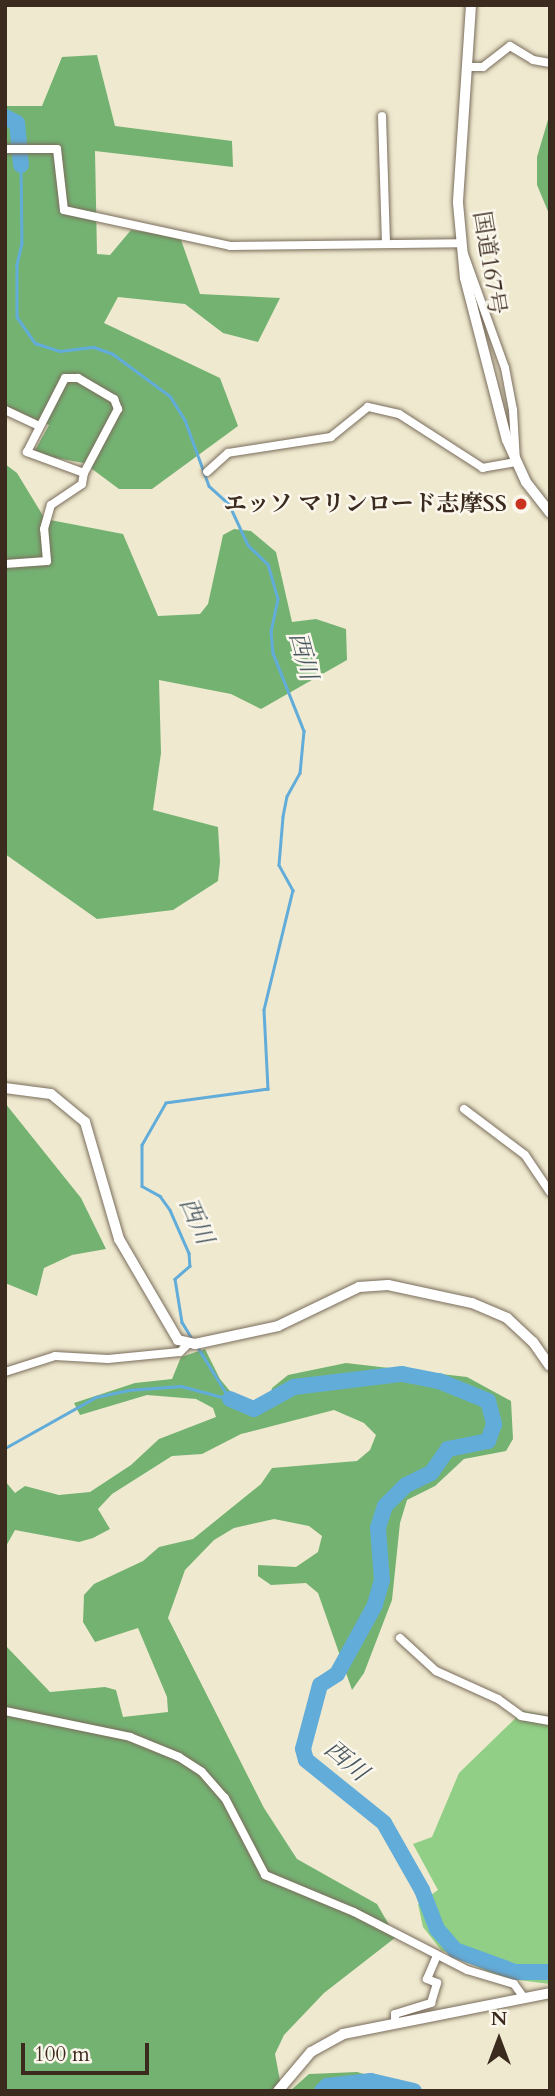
<!DOCTYPE html>
<html>
<head>
<meta charset="utf-8">
<style>
	body { margin:0 }
	#map { position:relative; width:555px; height:2096px; overflow:hidden; background:#efe9cf; font-family:Cardo,"Noto Serif JP",serif }
	div>[style] { position:absolute }
	.green>* { inset:0; background:#90cf85 }
	.forest>* { inset:0; background:#74b272 }
	.stream>* { height:2.5px; margin:-1.25px; padding:0 1.25px; transform-origin:1.25px; border-radius:1.25px; background:#62acda }
	.river>* { height:16px; margin:-8px; padding:0 8px; transform-origin:8px; border-radius:8px; background:#62acda }
	.roads { filter:drop-shadow(0 0 2px #7a6d5c) drop-shadow(0 0 2px #7a6d5c) }
	.street>* { height:8px; margin:-4px; padding:0 4px; transform-origin:4px; border-radius:4px; background:#fff }
	.secondary>* { height:10px; margin:-5px; padding:0 5px; transform-origin:5px; border-radius:5px; background:#fff }
	.dots>* { width:19px; height:19px; translate:-50% -50%; box-sizing:border-box; border:4px solid #fbf7ec; border-radius:50% }
	span { translate:-50% -50%; white-space:nowrap; text-align:center; line-height:1.15; -webkit-text-stroke:5px #fbf7ec; paint-order:stroke }
	.street-label { font-size:23px; color:#3b2a1e }
	.poi-label { font-size:23px; color:#3b2a1e; font-weight:700 }
	.right { translate:-100% -50%; text-align:right }
	.water-label { font-size:24px; color:#495860; font-style:italic }
	.frame { position:absolute; inset:0; border:7px solid #3b2a1e; pointer-events:none }
	.north { position:absolute; left:464px; top:2005px; width:70px; height:70px; -webkit-text-stroke:5px #fbf7ec; paint-order:stroke; rotate:0deg; font-size:19px; font-weight:700; line-height:28px; text-align:center; color:#3b2a1e }
	.north::after { content:''; display:block; margin:auto; width:24px; height:32px; background:#3b2a1e; clip-path:polygon(50% 0,100% 100%,50% 72%,0 100%) }
	.scale { position:absolute; left:21px; top:2043px; width:128px; height:32px; box-sizing:border-box; border:4px solid #3b2a1e; border-top:0; padding-left:9px; font-size:21px; line-height:24px; white-space:nowrap; color:#3b2a1e; -webkit-text-stroke:5px #fbf7ec; paint-order:stroke }
</style>
</head>
<body>
<div id="map">
	<div class="green">
		<div style="clip-path:polygon(523px 1711px,550px 1716px,550px 1984px,502px 1978px,441px 1950px,423px 1927px,418px 1904px,438px 1890px,413px 1844px,432px 1837px,459px 1773px)"></div>
	</div>
	<div class="forest">
		<div style="clip-path:polygon(97px 55px,115px 126px,232px 141px,233px 167px,95px 151px,97px 254px,110px 255px,131px 230px,180px 237px,200px 294px,280px 298px,258px 342px,223px 333px,185px 304px,118px 297px,104px 323px,220px 378px,238px 426px,152px 489px,119px 489px,84px 463px,33px 454px,49px 425px,5px 406px,5px 106px,42px 106px,62px 57px)"></div>
		<div style="clip-path:polygon(550px 113px,550px 216px,537px 185px,537px 157px)"></div>
		<div style="clip-path:polygon(5px 464px,17px 473px,45px 519px,123px 534px,158px 616px,200px 614px,208px 604px,223px 535px,234px 529px,251px 531px,276px 552px,292px 622px,316px 619px,346px 629px,347px 660px,261px 709px,231px 694px,159px 680px,161px 753px,153px 810px,218px 827px,220px 862px,218px 881px,173px 910px,97px 919px,5px 854px)"></div>
		<div style="clip-path:polygon(5px 1103px,81px 1198px,106px 1249px,72px 1255px,44px 1268px,37px 1296px,5px 1283px)"></div>
		<div style="clip-path:polygon(205px 1349px,220px 1379px,239px 1402px,256px 1406px,270px 1398px,272px 1388px,288px 1375px,346px 1363px,467px 1377px,511px 1401px,513px 1439px,506px 1451px,464px 1459px,435px 1486px,407px 1500px,400px 1523px,392px 1600px,364px 1673px,352px 1690px,318px 1593px,306px 1583px,271px 1585px,258px 1576px,258px 1565px,296px 1567px,318px 1552px,322px 1536px,309px 1526px,274px 1519px,234px 1528px,214px 1540px,185px 1570px,168px 1618px,264px 1808px,297px 1859px,377px 1904px,396px 1937px,324px 1993px,284px 2035px,275px 2054px,282px 2091px,5px 2091px,5px 1645px,50px 1692px,105px 1687px,116px 1690px,123px 1717px,168px 1712px,167px 1697px,138px 1628px,95px 1642px,83px 1622px,84px 1595px,94px 1584px,143px 1561px,159px 1547px,193px 1539px,261px 1484px,272px 1468px,357px 1461px,370px 1450px,376px 1435px,364px 1423px,334px 1410px,241px 1434px,202px 1454px,172px 1456px,112px 1494px,98px 1509px,110px 1529px,93px 1538px,79px 1542px,15px 1530px,5px 1548px,5px 1481px,15px 1493px,25px 1486px,59px 1495px,90px 1492px,131px 1465px,159px 1439px,216px 1417px,213px 1408px,196px 1399px,147px 1395px,80px 1415px,74px 1403px,135px 1383px,172px 1379px,181px 1357px)"></div>
		<div style="clip-path:polygon(357px 2072px,415px 2089px,426px 2091px,290px 2091px,309px 2074px)"></div>
	</div>
	<div class="stream">
		<div style="left:21px;top:165px;width:78px;rotate:89.3deg"></div>
		<div style="left:22px;top:243px;width:23px;rotate:103deg"></div>
		<div style="left:17px;top:265px;width:52px;rotate:90deg"></div>
		<div style="left:17px;top:317px;width:32px;rotate:55deg"></div>
		<div style="left:35px;top:343px;width:26px;rotate:18deg"></div>
		<div style="left:60px;top:351px;width:34px;rotate:-7deg"></div>
		<div style="left:94px;top:347px;width:20px;rotate:20deg"></div>
		<div style="left:113px;top:354px;width:71px;rotate:36.4deg"></div>
		<div style="left:170px;top:396px;width:28px;rotate:58deg"></div>
		<div style="left:185px;top:420px;width:70px;rotate:70deg"></div>
		<div style="left:209px;top:486px;width:27px;rotate:42deg"></div>
		<div style="left:229px;top:504px;width:45px;rotate:65.1deg"></div>
		<div style="left:248px;top:545px;width:28px;rotate:44deg"></div>
		<div style="left:268px;top:564px;width:36px;rotate:74deg"></div>
		<div style="left:278px;top:599px;width:33px;rotate:102deg"></div>
		<div style="left:271px;top:631px;width:22px;rotate:85deg"></div>
		<div style="left:273px;top:653px;width:84px;rotate:68.3deg"></div>
		<div style="left:304px;top:731px;width:42px;rotate:95.4deg"></div>
		<div style="left:300px;top:773px;width:26px;rotate:119deg"></div>
		<div style="left:287px;top:796px;width:21px;rotate:101deg"></div>
		<div style="left:283px;top:817px;width:48px;rotate:94.8deg"></div>
		<div style="left:279px;top:865px;width:29px;rotate:61deg"></div>
		<div style="left:293px;top:890px;width:123px;rotate:103.6deg"></div>
		<div style="left:264px;top:1010px;width:79px;rotate:87.1deg"></div>
		<div style="left:268px;top:1089px;width:103px;rotate:172.2deg"></div>
		<div style="left:166px;top:1103px;width:48px;rotate:119.7deg"></div>
		<div style="left:142px;top:1145px;width:41px;rotate:90deg"></div>
		<div style="left:142px;top:1186px;width:21px;rotate:29deg"></div>
		<div style="left:160px;top:1196px;width:17px;rotate:54deg"></div>
		<div style="left:170px;top:1210px;width:47px;rotate:66.2deg"></div>
		<div style="left:189px;top:1253px;width:13px;rotate:86deg"></div>
		<div style="left:190px;top:1266px;width:20px;rotate:139deg"></div>
		<div style="left:175px;top:1279px;width:44px;rotate:80.8deg"></div>
		<div style="left:182px;top:1322px;width:21px;rotate:59deg"></div>
		<div style="left:197px;top:1346px;width:62px;rotate:58.1deg"></div>
		<div style="left:5px;top:1448px;width:104px;rotate:-29.3deg"></div>
		<div style="left:96px;top:1397px;width:33px;rotate:-12deg"></div>
		<div style="left:128px;top:1390px;width:53px;rotate:-4.3deg"></div>
		<div style="left:181px;top:1386px;width:51px;rotate:14.9deg"></div>
	</div>
	<div class="river">
		<div style="left:5px;top:117px;width:13px;rotate:27deg"></div>
		<div style="left:17px;top:123px;width:42px;rotate:84.6deg"></div>
		<div style="left:230px;top:1399px;width:26px;rotate:23deg"></div>
		<div style="left:254px;top:1409px;width:46px;rotate:-28.8deg"></div>
		<div style="left:294px;top:1387px;width:109px;rotate:-6.9deg"></div>
		<div style="left:402px;top:1374px;width:38px;rotate:11deg"></div>
		<div style="left:439px;top:1381px;width:53px;rotate:22.2deg"></div>
		<div style="left:488px;top:1401px;width:24px;rotate:75deg"></div>
		<div style="left:494px;top:1424px;width:18px;rotate:109deg"></div>
		<div style="left:488px;top:1441px;width:41px;rotate:168.7deg"></div>
		<div style="left:448px;top:1449px;width:29px;rotate:125deg"></div>
		<div style="left:431px;top:1473px;width:28px;rotate:154deg"></div>
		<div style="left:406px;top:1485px;width:30px;rotate:135deg"></div>
		<div style="left:385px;top:1506px;width:23px;rotate:108deg"></div>
		<div style="left:378px;top:1528px;width:52px;rotate:85.6deg"></div>
		<div style="left:382px;top:1580px;width:26px;rotate:106deg"></div>
		<div style="left:375px;top:1605px;width:79px;rotate:118.8deg"></div>
		<div style="left:337px;top:1674px;width:20px;rotate:147deg"></div>
		<div style="left:320px;top:1685px;width:66px;rotate:104.9deg"></div>
		<div style="left:303px;top:1749px;width:11px;rotate:75deg"></div>
		<div style="left:306px;top:1760px;width:100px;rotate:38.9deg"></div>
		<div style="left:384px;top:1823px;width:77px;rotate:60.4deg"></div>
		<div style="left:422px;top:1890px;width:42px;rotate:69deg"></div>
		<div style="left:437px;top:1929px;width:28px;rotate:49deg"></div>
		<div style="left:455px;top:1950px;width:64px;rotate:20.1deg"></div>
		<div style="left:515px;top:1972px;width:35px"></div>
		<div style="left:322px;top:2091px;width:7px;rotate:-45deg"></div>
		<div style="left:327px;top:2086px;width:44px;rotate:-6.5deg"></div>
		<div style="left:371px;top:2081px;width:44px;rotate:13.1deg"></div>
	</div>
	<div class="roads">
		<div class="street">
			<div style="left:467px;top:67px;width:16px"></div>
			<div style="left:483px;top:67px;width:34px;rotate:-38deg"></div>
			<div style="left:510px;top:46px;width:27px;rotate:31deg"></div>
			<div style="left:533px;top:60px;width:17px;rotate:10deg"></div>
			<div style="left:382px;top:116px;width:127px;rotate:88.2deg"></div>
			<div style="left:5px;top:149px;width:52px"></div>
			<div style="left:57px;top:149px;width:61px;rotate:83.5deg"></div>
			<div style="left:64px;top:210px;width:170px;rotate:12.2deg"></div>
			<div style="left:230px;top:246px;width:230px;rotate:-0.7deg"></div>
			<div style="left:460px;top:243px;width:133px;rotate:70.2deg"></div>
			<div style="left:505px;top:368px;width:43px;rotate:79.2deg"></div>
			<div style="left:513px;top:410px;width:52px;rotate:86.7deg"></div>
			<div style="left:516px;top:462px;width:34px;rotate:170deg"></div>
			<div style="left:483px;top:468px;width:100px;rotate:-147.3deg"></div>
			<div style="left:399px;top:414px;width:32px;rotate:-167deg"></div>
			<div style="left:368px;top:407px;width:48px;rotate:141deg"></div>
			<div style="left:331px;top:437px;width:104px;rotate:171.2deg"></div>
			<div style="left:228px;top:453px;width:28px;rotate:138deg"></div>
			<div style="left:65px;top:378px;width:13px"></div>
			<div style="left:78px;top:378px;width:42px;rotate:30.3deg"></div>
			<div style="left:114px;top:399px;width:11px;rotate:68deg"></div>
			<div style="left:118px;top:409px;width:72px;rotate:118deg"></div>
			<div style="left:84px;top:473px;width:61px;rotate:-159.8deg"></div>
			<div style="left:27px;top:452px;width:83px;rotate:-62.8deg"></div>
			<div style="left:5px;top:410px;width:35px;rotate:25deg"></div>
			<div style="left:5px;top:564px;width:42px;rotate:-4.1deg"></div>
			<div style="left:47px;top:561px;width:32px;rotate:-95deg"></div>
			<div style="left:44px;top:529px;width:25px;rotate:-74deg"></div>
			<div style="left:51px;top:505px;width:37px;rotate:-34deg"></div>
			<div style="left:82px;top:484px;width:11px;rotate:-80deg"></div>
			<div style="left:464px;top:1109px;width:76px;rotate:37deg"></div>
			<div style="left:525px;top:1155px;width:45px;rotate:56deg"></div>
			<div style="left:5px;top:1372px;width:52px;rotate:-17.7deg"></div>
			<div style="left:55px;top:1356px;width:53px;rotate:3.2deg"></div>
			<div style="left:108px;top:1359px;width:72px;rotate:-5.6deg"></div>
			<div style="left:180px;top:1352px;width:11px;rotate:-45deg"></div>
			<div style="left:400px;top:1638px;width:49px;rotate:42.5deg"></div>
			<div style="left:436px;top:1671px;width:68px;rotate:24.3deg"></div>
			<div style="left:498px;top:1699px;width:29px;rotate:36deg"></div>
			<div style="left:521px;top:1716px;width:29px;rotate:10deg"></div>
			<div style="left:5px;top:1711px;width:128px;rotate:11.7deg"></div>
			<div style="left:130px;top:1737px;width:53px;rotate:22.2deg"></div>
			<div style="left:179px;top:1757px;width:27px;rotate:33deg"></div>
			<div style="left:202px;top:1772px;width:35px;rotate:49deg"></div>
			<div style="left:225px;top:1798px;width:87px;rotate:62.5deg"></div>
			<div style="left:265px;top:1875px;width:96px;rotate:22.6deg"></div>
			<div style="left:354px;top:1912px;width:127px;rotate:27.2deg"></div>
			<div style="left:467px;top:1970px;width:49px;rotate:16.6deg"></div>
			<div style="left:514px;top:1984px;width:17px;rotate:54deg"></div>
			<div style="left:395px;top:2022px;width:8px;rotate:-90deg"></div>
			<div style="left:395px;top:2014px;width:38px;rotate:-17deg"></div>
			<div style="left:431px;top:2003px;width:21px;rotate:-73deg"></div>
			<div style="left:437px;top:1983px;width:11px;rotate:-158deg"></div>
			<div style="left:427px;top:1979px;width:25px;rotate:-67deg"></div>
		</div>
		<div class="secondary">
			<div style="left:471px;top:5px;width:198px;rotate:93.8deg"></div>
			<div style="left:458px;top:203px;width:75px;rotate:84.7deg"></div>
			<div style="left:465px;top:278px;width:167px;rotate:75.5deg"></div>
			<div style="left:507px;top:440px;width:46px;rotate:65.7deg"></div>
			<div style="left:526px;top:482px;width:39px;rotate:52deg"></div>
			<div style="left:5px;top:1088px;width:46px;rotate:7.4deg"></div>
			<div style="left:51px;top:1094px;width:44px;rotate:39.5deg"></div>
			<div style="left:85px;top:1122px;width:122px;rotate:73.8deg"></div>
			<div style="left:119px;top:1239px;width:117px;rotate:59.7deg"></div>
			<div style="left:178px;top:1340px;width:17px;rotate:13deg"></div>
			<div style="left:195px;top:1344px;width:85px;rotate:-12.2deg"></div>
			<div style="left:278px;top:1326px;width:90px;rotate:-25.7deg"></div>
			<div style="left:359px;top:1287px;width:29px;rotate:-4deg"></div>
			<div style="left:388px;top:1285px;width:86px;rotate:12.1deg"></div>
			<div style="left:472px;top:1303px;width:38px;rotate:23deg"></div>
			<div style="left:507px;top:1318px;width:35px;rotate:43deg"></div>
			<div style="left:533px;top:1342px;width:29px;rotate:55deg"></div>
			<div style="left:278px;top:2091px;width:51px;rotate:-49.8deg"></div>
			<div style="left:311px;top:2052px;width:37px;rotate:-29deg"></div>
			<div style="left:343px;top:2034px;width:211px;rotate:-11.2deg"></div>
		</div>
	</div>
	<div class="dots">
		<div style="left:521px;top:504px;background:#c8321e"></div>
	</div>
	<div class="street-label">
		<span style="left:489px;top:263px;rotate:81deg">国道167号</span>
	</div>
	<div class="poi-label">
		<span class="right" style="left:507px;top:504px">エッソ マリンロード志摩SS</span>
	</div>
	<div class="water-label">
		<span style="left:303px;top:656px;rotate:75deg">西川</span>
		<span style="left:196px;top:1221px;rotate:66deg">西川</span>
		<span style="left:346px;top:1761px;rotate:40deg">西川</span>
	</div>
	<div class="frame"></div>
	<div class="north">N</div>
	<div class="scale">100 m</div>
</div>
</body>
</html>
